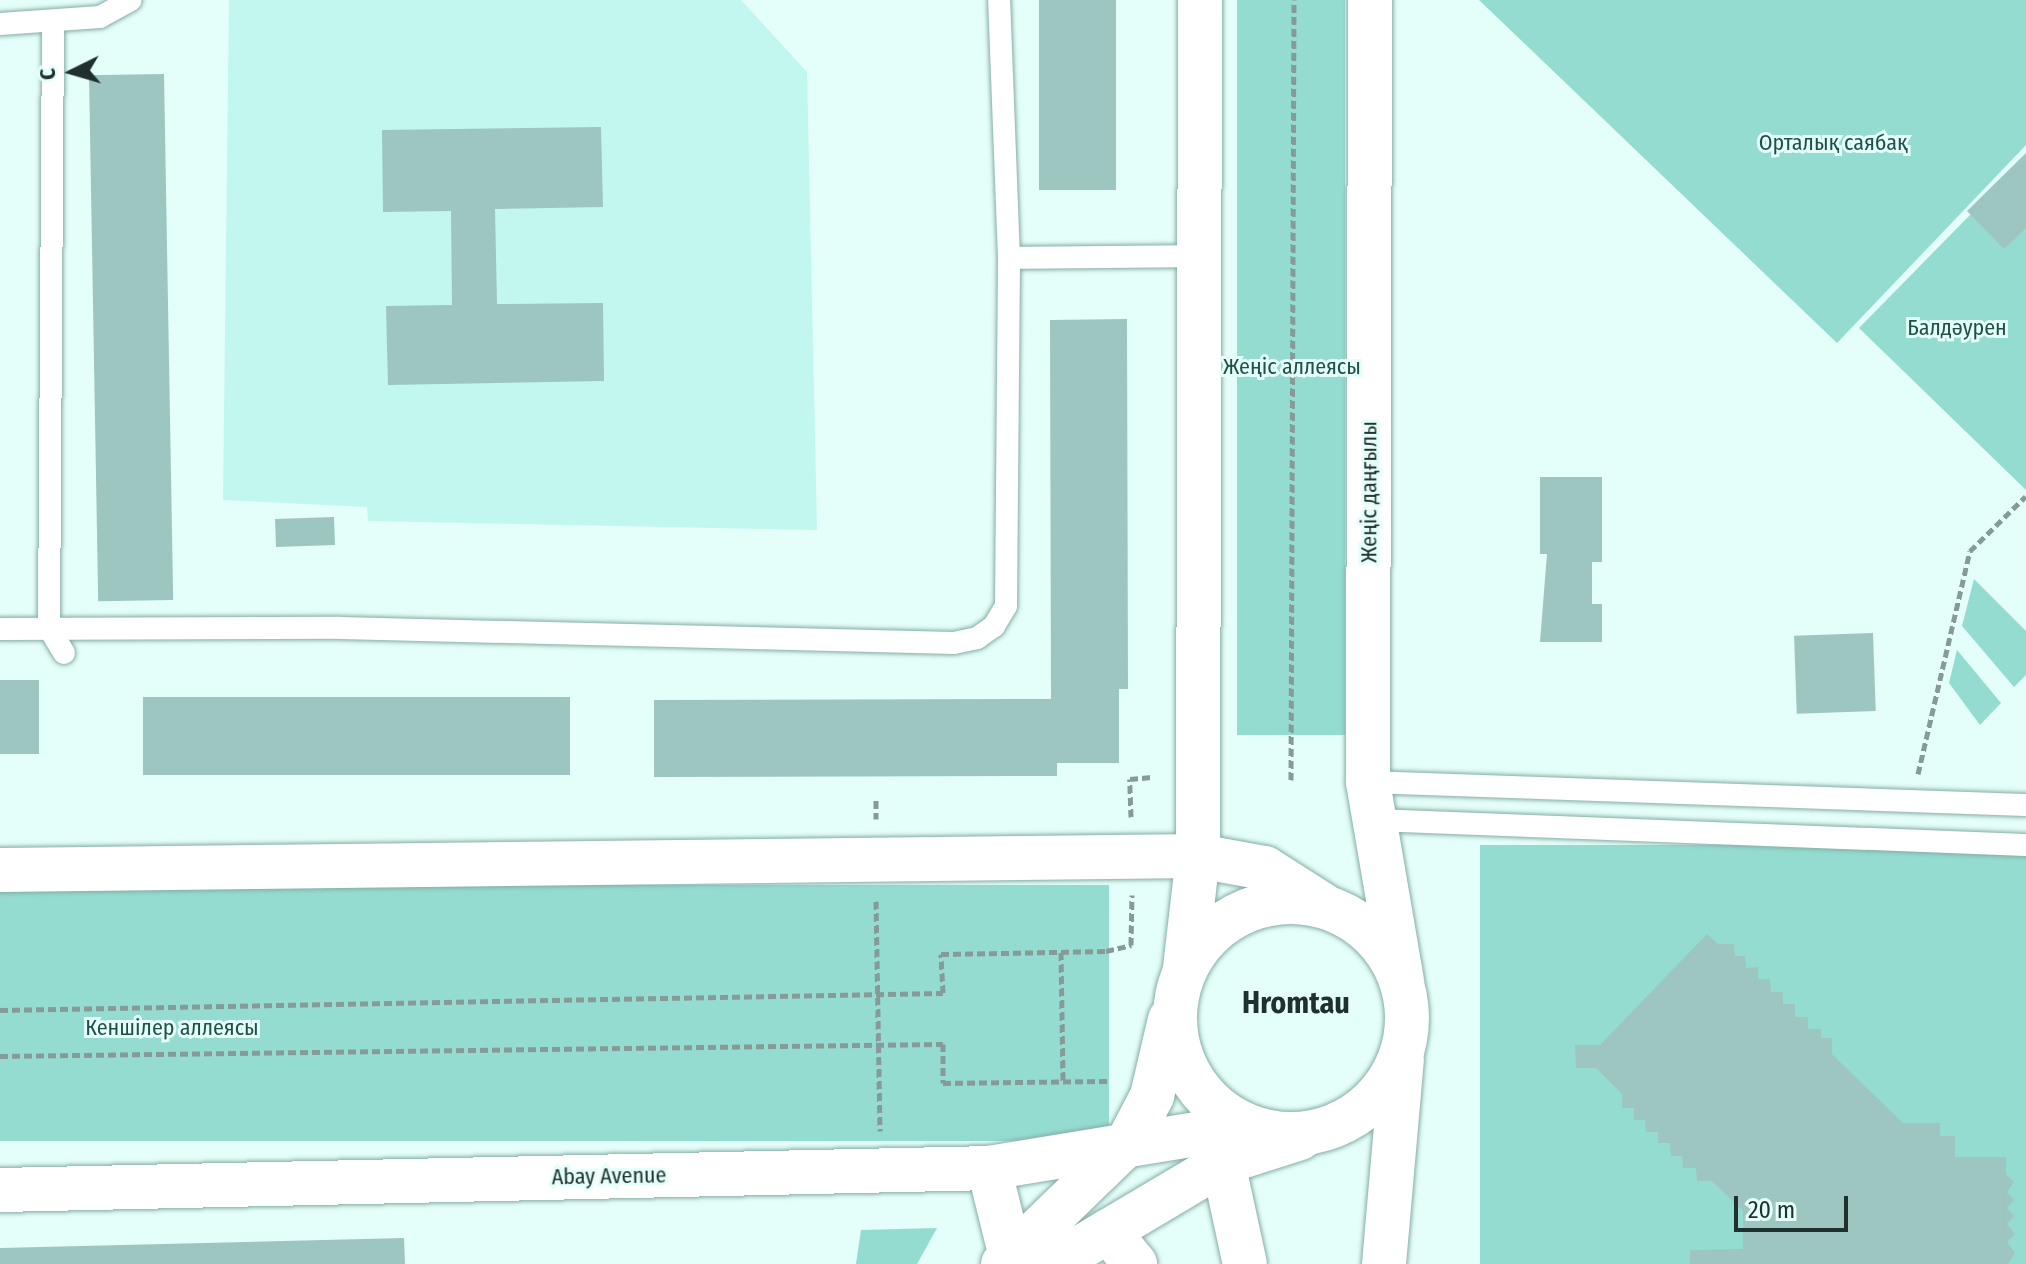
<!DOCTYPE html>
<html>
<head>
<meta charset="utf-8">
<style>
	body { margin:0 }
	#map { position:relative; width:2026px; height:1264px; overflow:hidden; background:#e4fef9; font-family:"Fira Sans Condensed",sans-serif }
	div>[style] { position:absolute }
	.built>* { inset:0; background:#c1f7ee }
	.green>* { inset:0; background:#95dcd0; transform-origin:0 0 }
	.building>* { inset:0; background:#9cc6bf; transform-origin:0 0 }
	.path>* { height:5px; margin-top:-2.5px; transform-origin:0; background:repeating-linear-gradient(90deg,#869b98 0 8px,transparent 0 12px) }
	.roads { filter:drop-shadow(0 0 2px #84ada6) drop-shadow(0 0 2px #84ada6) }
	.lane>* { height:22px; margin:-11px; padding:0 11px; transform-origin:11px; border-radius:11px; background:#fff }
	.secondary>* { height:44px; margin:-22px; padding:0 22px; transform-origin:22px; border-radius:22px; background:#fff }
	.secondary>.ring { margin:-22px; padding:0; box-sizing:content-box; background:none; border:44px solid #fff; border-radius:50% }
	span { translate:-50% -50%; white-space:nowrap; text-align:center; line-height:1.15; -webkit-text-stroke:6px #e4fef9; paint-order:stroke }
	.park-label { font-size:22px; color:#21504a }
	.street-label { font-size:22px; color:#1f302e }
	.district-label { font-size:30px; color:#1f302e; font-weight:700 }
	.north { position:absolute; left:32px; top:32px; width:80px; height:80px; -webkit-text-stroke:6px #e4fef9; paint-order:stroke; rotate:265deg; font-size:22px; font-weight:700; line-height:32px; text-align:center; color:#1f302e }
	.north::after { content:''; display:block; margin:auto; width:28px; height:36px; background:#1f302e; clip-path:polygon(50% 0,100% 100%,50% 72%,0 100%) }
	.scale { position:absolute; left:1734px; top:1196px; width:114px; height:36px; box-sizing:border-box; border:4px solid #1f302e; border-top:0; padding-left:10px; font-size:24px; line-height:28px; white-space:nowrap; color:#1f302e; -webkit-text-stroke:6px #e4fef9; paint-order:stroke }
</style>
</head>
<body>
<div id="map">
	<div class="built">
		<div style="clip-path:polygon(229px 0,741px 0,807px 72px,817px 530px,368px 521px,367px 507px,223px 500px)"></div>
	</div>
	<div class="green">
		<div style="left:1237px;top:0;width:108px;height:735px"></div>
		<div style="clip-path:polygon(1479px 0,2026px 0,2026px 145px,1837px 343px)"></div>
		<div style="clip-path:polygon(2026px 158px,2026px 490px,1859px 328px)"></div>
		<div style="clip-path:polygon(1974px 579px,2026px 631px,2026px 675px,2014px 687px,1962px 626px)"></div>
		<div style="clip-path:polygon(1957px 650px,2001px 703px,1980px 725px,1949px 683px)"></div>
		<div style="left:1480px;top:845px;width:546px;height:419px"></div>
		<div style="left:1109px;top:885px;width:256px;height:1109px;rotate:90deg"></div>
		<div style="clip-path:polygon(937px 1228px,917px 1264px,856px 1264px,861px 1230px)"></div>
	</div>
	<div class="building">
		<div style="left:1039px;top:0;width:77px;height:190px"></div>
		<div style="left:164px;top:74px;width:526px;height:75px;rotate:89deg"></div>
		<div style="clip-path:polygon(601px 127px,603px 207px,495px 209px,497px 304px,603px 303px,604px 381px,388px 385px,386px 306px,452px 305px,451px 211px,383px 212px,382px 130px)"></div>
		<div style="clip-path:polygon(2026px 153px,2026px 228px,2004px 249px,1967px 211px)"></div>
		<div style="clip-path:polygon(1127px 319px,1128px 689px,1119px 689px,1119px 763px,1057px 763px,1057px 776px,654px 777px,654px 700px,1051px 699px,1050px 320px)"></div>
		<div style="clip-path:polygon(1540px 477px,1602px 477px,1602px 562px,1592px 562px,1592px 604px,1602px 604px,1602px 642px,1540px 642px,1547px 554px,1540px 554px)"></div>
		<div style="left:334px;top:517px;width:28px;height:59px;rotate:88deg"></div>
		<div style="left:1873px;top:633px;width:78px;height:79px;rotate:88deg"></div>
		<div style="left:0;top:680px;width:39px;height:74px"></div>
		<div style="left:570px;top:697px;width:78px;height:427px;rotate:90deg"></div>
		<div style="clip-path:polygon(1707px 934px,1718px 944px,1734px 944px,1735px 956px,1745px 956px,1746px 968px,1758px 967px,1758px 979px,1770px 979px,1771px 992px,1783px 992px,1783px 1004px,1795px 1004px,1795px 1017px,1808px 1017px,1808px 1029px,1821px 1029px,1821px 1038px,1832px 1038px,1832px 1054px,1903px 1123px,1940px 1123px,1940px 1136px,1955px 1136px,1955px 1157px,2006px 1157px,2006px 1174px,2014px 1182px,2007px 1192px,2014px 1200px,2007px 1208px,2014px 1216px,2007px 1224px,2015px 1234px,2007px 1242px,2015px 1253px,2008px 1264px,1690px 1264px,1690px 1250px,1743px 1249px,1743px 1211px,1712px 1181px,1697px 1181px,1696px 1168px,1683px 1168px,1682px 1156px,1671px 1156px,1670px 1143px,1658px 1143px,1658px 1132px,1646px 1132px,1645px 1120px,1634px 1120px,1634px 1108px,1622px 1108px,1622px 1094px,1596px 1068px,1576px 1068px,1575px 1045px,1600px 1045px)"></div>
		<div style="clip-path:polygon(404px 1238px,405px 1264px,0 1264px,0 1248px)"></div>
	</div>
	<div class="path">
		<div style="left:1918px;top:774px;width:229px;rotate:-76.9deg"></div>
		<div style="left:1970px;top:551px;width:78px;rotate:-44.5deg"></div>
		<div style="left:1291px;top:780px;width:780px;rotate:-89.78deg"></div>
		<div style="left:876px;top:800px;width:19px;rotate:90deg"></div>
		<div style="left:1131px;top:817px;width:38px;rotate:-92deg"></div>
		<div style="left:1130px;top:779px;width:22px;rotate:-5deg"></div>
		<div style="left:876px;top:901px;width:230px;rotate:89deg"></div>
		<div style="left:1061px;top:952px;width:130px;rotate:89.1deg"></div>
		<div style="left:0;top:1010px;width:943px;rotate:-1.03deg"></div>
		<div style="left:943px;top:993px;width:39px;rotate:-93deg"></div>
		<div style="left:941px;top:954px;width:165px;rotate:-1deg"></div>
		<div style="left:1106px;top:951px;width:26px;rotate:-13deg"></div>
		<div style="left:1131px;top:945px;width:50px;rotate:-88.9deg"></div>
		<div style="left:0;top:1056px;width:943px;rotate:-0.73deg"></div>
		<div style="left:943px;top:1044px;width:39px;rotate:90deg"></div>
		<div style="left:943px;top:1083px;width:166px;rotate:-0.7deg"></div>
	</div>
	<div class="roads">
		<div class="lane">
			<div style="left:0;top:24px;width:100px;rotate:-4deg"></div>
			<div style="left:100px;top:17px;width:35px;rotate:-29deg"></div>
			<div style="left:53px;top:24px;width:604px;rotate:90.38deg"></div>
			<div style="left:49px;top:628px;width:29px;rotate:59deg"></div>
			<div style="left:1009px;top:258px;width:191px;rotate:-0.6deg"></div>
			<div style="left:0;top:629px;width:340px;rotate:-0.2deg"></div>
			<div style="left:340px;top:628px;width:614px;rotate:1.4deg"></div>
			<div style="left:954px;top:643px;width:24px;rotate:-12deg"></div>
			<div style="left:977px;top:638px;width:21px;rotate:-35deg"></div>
			<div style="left:994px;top:626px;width:23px;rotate:-59deg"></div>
			<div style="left:1006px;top:606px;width:348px;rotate:-89.5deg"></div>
			<div style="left:1009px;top:258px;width:258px;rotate:-92.2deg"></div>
			<div style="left:1368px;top:782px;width:658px;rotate:2deg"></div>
			<div style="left:1375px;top:820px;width:651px;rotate:2.2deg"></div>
		</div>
		<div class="secondary">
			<div style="left:1370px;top:0;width:782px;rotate:90.15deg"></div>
			<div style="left:1368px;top:782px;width:202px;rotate:80.3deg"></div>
			<div style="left:0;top:870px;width:1198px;rotate:-0.67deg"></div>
			<div style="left:1198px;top:856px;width:68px;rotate:10.2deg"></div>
			<div style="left:1265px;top:868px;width:69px;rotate:32.5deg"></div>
			<div class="ring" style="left:1175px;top:902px;width:188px;height:188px"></div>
			<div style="left:1185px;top:968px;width:113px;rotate:-83.4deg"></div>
			<div style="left:1198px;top:856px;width:856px;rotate:-89.87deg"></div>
			<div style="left:1217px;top:1135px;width:132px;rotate:77.8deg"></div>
			<div style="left:989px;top:1168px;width:88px;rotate:76.1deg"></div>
			<div style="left:0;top:1190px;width:989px;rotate:-1.27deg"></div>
			<div style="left:989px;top:1168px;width:230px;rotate:-9.3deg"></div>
			<div style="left:1108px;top:1231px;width:43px;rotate:50.7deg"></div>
			<div style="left:1003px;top:1264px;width:173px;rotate:-44.1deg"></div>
			<div style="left:1127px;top:1144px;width:54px;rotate:-62.5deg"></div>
			<div style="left:1152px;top:1096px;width:79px;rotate:-76.8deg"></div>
			<div style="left:1053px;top:1264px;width:200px;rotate:-30.7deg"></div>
			<div style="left:1225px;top:1162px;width:79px;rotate:-17.7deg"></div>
			<div style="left:1384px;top:1264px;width:206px;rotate:-85deg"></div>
		</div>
	</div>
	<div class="park-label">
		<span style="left:1833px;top:143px">Орталық саябақ</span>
		<span style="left:1957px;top:328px">Балдәурен</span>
		<span style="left:1292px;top:367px">Жеңіс аллеясы</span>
		<span style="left:172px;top:1028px">Кеншілер аллеясы</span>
	</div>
	<div class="street-label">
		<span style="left:1369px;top:492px;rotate:-90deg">Жеңіс даңғылы</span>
		<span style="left:609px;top:1176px;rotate:-1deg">Abay Avenue</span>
	</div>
	<div class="district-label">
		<span style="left:1296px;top:1003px">Hromtau</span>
	</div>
	<div class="north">С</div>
	<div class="scale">20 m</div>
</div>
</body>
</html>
